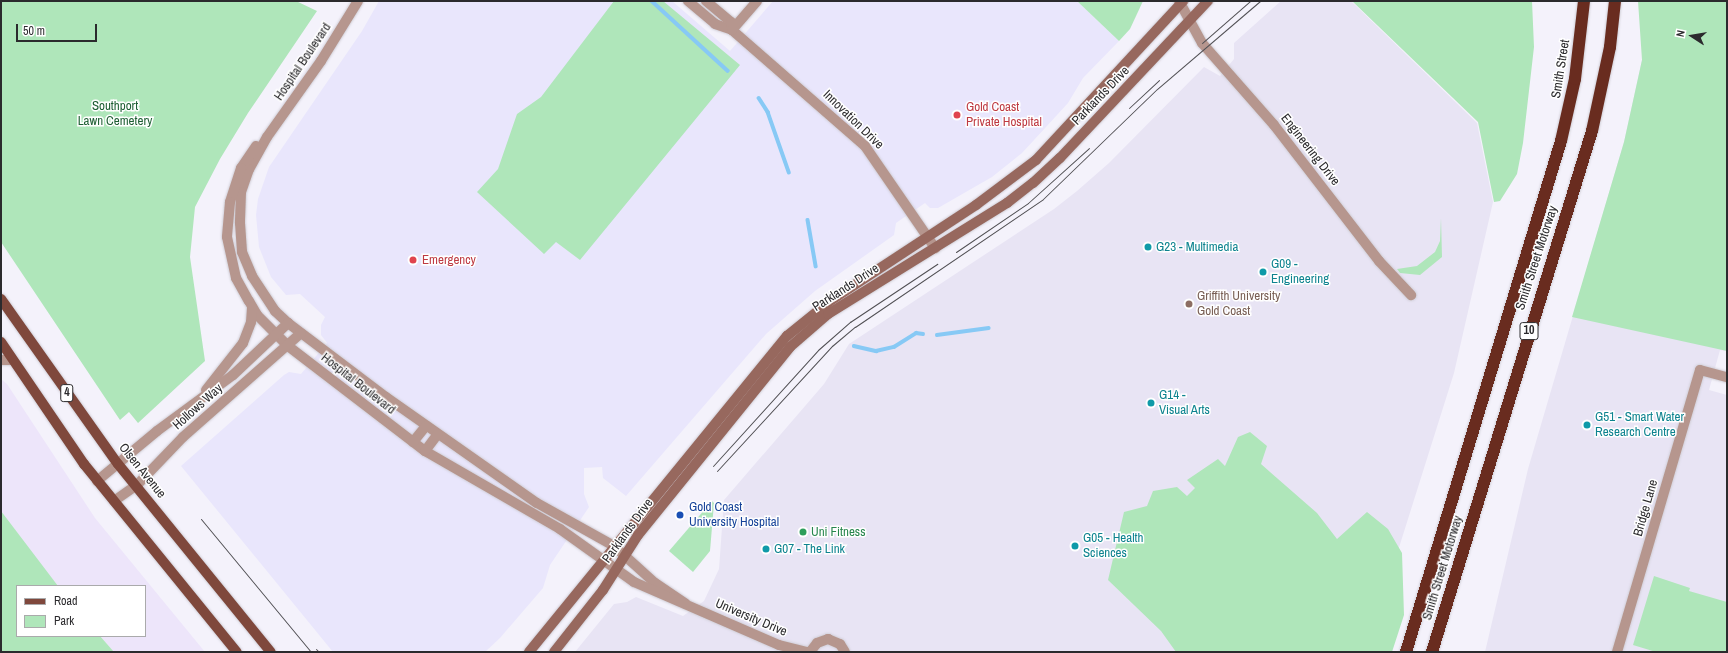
<!DOCTYPE html>
<html>
<head>
<meta charset="utf-8">
<style>
	body { margin:0 }
	#map { position:relative; width:1728px; height:653px; overflow:hidden; background:#f4f2fb; font-family:"Archivo Narrow",sans-serif }
	div>[style] { position:absolute }
	.commercial>* { inset:0; background:#ede5fa }
	.built>* { inset:0; background:#e8e4f4 }
	.medical>* { inset:0; background:#e9e6fc }
	.green>* { inset:0; background:#afe6ba }
	.stream>* { height:3.5px; margin:-1.75px; padding:0 1.75px; transform-origin:1.75px; border-radius:1.75px; background:#87c9f5 }
	.roads { filter:drop-shadow(0 0 1px #d0ced6) drop-shadow(0 0 1px #d0ced6) }
	.street>* { height:10px; margin:-5px; padding:0 5px; transform-origin:5px; border-radius:5px; background:#b6968e }
	.secondary>* { height:10px; margin:-5px; padding:0 5px; transform-origin:5px; border-radius:5px; background:#97685e }
	.primary>* { height:10px; margin:-5px; padding:0 5px; transform-origin:5px; border-radius:5px; background:#7f483c }
	.highway>* { height:12px; margin:-6px; padding:0 6px; transform-origin:6px; border-radius:6px; background:#692c1f }
	.tram>* { height:1px; margin:-0.5px; padding:0 0.5px; transform-origin:0.5px; border-radius:0.5px; background:#504f53 }
	.dots>* { width:11px; height:11px; translate:-50% -50%; box-sizing:border-box; border:2px solid #fff; border-radius:50% }
	span { translate:-50% -50%; white-space:nowrap; text-align:center; line-height:1.15; -webkit-text-stroke:3px #fff; paint-order:stroke }
	.shield-label span { padding:1px 3px; background:#fff; border:1px solid; border-radius:3px; -webkit-text-stroke-width:0 }
	.shield-label { font-size:12px; color:#2b2a2d; font-weight:700 }
	.street-label { font-size:13px; color:#2b2a2d }
	.park-label { font-size:13px; color:#1d5e32 }
	.health-label { font-size:13px; color:#be3a42 }
	.left { translate:0 -50%; text-align:left }
	.culture-label { font-size:13px; color:#0d838f }
	.education-label { font-size:13px; color:#785e54 }
	.transit-label { font-size:13px; color:#164399 }
	.leisure-label { font-size:13px; color:#27864d }
	.frame { position:absolute; inset:0; border:2px solid #2b2a2d; pointer-events:none }
	.legend { position:absolute; left:16px; top:585px; width:130px; height:52px; box-sizing:border-box; background:#fff; border:1px solid #aaaaab; margin:0; padding:5px 7px; list-style:none; font-size:12px; color:#2b2a2d }
	.legend li { display:flex; align-items:center; gap:8px; height:20px }
	.legend b { width:20px; border:1px solid #aaaaab }
	.north { position:absolute; left:1672px; top:16px; width:40px; height:40px; -webkit-text-stroke:3px #fff; paint-order:stroke; rotate:282deg; font-size:11px; font-weight:700; line-height:16px; text-align:center; color:#2b2a2d }
	.north::after { content:''; display:block; margin:auto; width:14px; height:18px; background:#2b2a2d; clip-path:polygon(50% 0,100% 100%,50% 72%,0 100%) }
	.scale { position:absolute; left:16px; top:24px; width:81px; height:18px; box-sizing:border-box; border:2px solid #2b2a2d; border-top:0; padding-left:5px; font-size:12px; line-height:14px; white-space:nowrap; color:#2b2a2d; -webkit-text-stroke:3px #fff; paint-order:stroke }
</style>
</head>
<body>
<div id="map">
	<div class="commercial">
		<div style="clip-path:polygon(1px 379px,7px 384px,95px 518px,205px 652px,114px 652px,100px 636px,145px 636px,145px 586px,58px 586px,44px 569px,1px 511px)"></div>
	</div>
	<div class="built">
		<div style="clip-path:polygon(1281px 1px,1351px 1px,1477px 123px,1493px 202px,1454px 373px,1379px 611px,1361px 652px,575px 652px,614px 604px,627px 602px,636px 597px,683px 616px,704px 601px,719px 569px,724px 500px,824px 384px,849px 344px,1054px 209px,1077px 191px,1109px 163px,1204px 67px,1220px 76px,1234px 59px,1234px 43px)"></div>
		<div style="clip-path:polygon(1727px 1px,1727px 351px,1720px 350px,1709px 390px,1727px 395px,1727px 652px,1485px 652px,1528px 469px,1624px 142px,1642px 60px)"></div>
	</div>
	<div class="medical">
		<div style="clip-path:polygon(379px 1px,672px 1px,730px 51px,773px 1px,1077px 1px,1119px 41px,1083px 78px,1068px 103px,1046px 127px,1022px 153px,992px 177px,938px 208px,930px 208px,925px 203px,896px 223px,894px 235px,815px 291px,766px 334px,626px 496px,603px 478px,602px 467px,584px 468px,584px 494px,589px 507px,550px 565px,543px 588px,500px 638px,485px 652px,333px 652px,181px 466px,284px 375px,289px 372px,301px 374px,327px 343px,321px 335px,321px 325px,325px 317px,300px 294px,286px 295px,271px 277px,259px 247px,256px 215px,258px 199px,269px 167px,362px 31px)"></div>
	</div>
	<div class="green">
		<div style="clip-path:polygon(1px 1px,296px 1px,317px 11px,248px 113px,220px 159px,195px 207px,190px 257px,205px 361px,138px 423px,129px 412px,120px 420px,1px 242px)"></div>
		<div style="clip-path:polygon(614px 1px,663px 1px,740px 65px,580px 260px,556px 242px,544px 254px,477px 192px,498px 169px,517px 114px,541px 97px)"></div>
		<div style="clip-path:polygon(1077px 1px,1143px 1px,1130px 29px,1119px 41px)"></div>
		<div style="clip-path:polygon(1352px 1px,1532px 1px,1534px 47px,1523px 143px,1517px 174px,1500px 201px,1494px 202px,1478px 122px)"></div>
		<div style="clip-path:polygon(1638px 1px,1727px 1px,1727px 351px,1572px 317px,1624px 142px,1642px 60px)"></div>
		<div style="clip-path:polygon(1441px 218px,1442px 257px,1420px 275px,1400px 273px,1397px 269px,1417px 266px,1435px 252px,1440px 241px)"></div>
		<div style="clip-path:polygon(1250px 432px,1267px 446px,1261px 464px,1317px 513px,1337px 539px,1367px 512px,1388px 529px,1402px 553px,1404px 615px,1392px 652px,1176px 652px,1161px 631px,1108px 580px,1124px 512px,1147px 506px,1153px 491px,1177px 487px,1187px 496px,1195px 488px,1187px 480px,1218px 459px,1225px 466px,1238px 437px)"></div>
		<div style="clip-path:polygon(712px 501px,714px 503px,710px 551px,693px 572px,669px 551px)"></div>
		<div style="clip-path:polygon(1px 511px,58px 586px,17px 586px,17px 636px,100px 636px,114px 652px,1px 652px)"></div>
		<div style="clip-path:polygon(1654px 576px,1690px 588px,1689px 591px,1727px 602px,1727px 652px,1656px 652px,1633px 645px)"></div>
	</div>
	<div class="stream">
		<div style="left:652px;top:1px;width:103px;rotate:42.6deg"></div>
		<div style="left:759px;top:98px;width:17px;rotate:57deg"></div>
		<div style="left:768px;top:112px;width:64px;rotate:70.7deg"></div>
		<div style="left:808px;top:220px;width:47px;rotate:80.1deg"></div>
		<div style="left:937px;top:335px;width:52px;rotate:-7.7deg"></div>
		<div style="left:854px;top:346px;width:23px;rotate:13deg"></div>
		<div style="left:876px;top:351px;width:18px;rotate:-13deg"></div>
		<div style="left:894px;top:347px;width:26px;rotate:-32deg"></div>
		<div style="left:916px;top:333px;width:7px;rotate:8deg"></div>
	</div>
	<div class="roads">
		<div class="street">
			<div style="left:358px;top:1px;width:70px;rotate:121.7deg"></div>
			<div style="left:321px;top:61px;width:93px;rotate:125.4deg"></div>
			<div style="left:267px;top:137px;width:37px;rotate:119deg"></div>
			<div style="left:249px;top:169px;width:24px;rotate:109deg"></div>
			<div style="left:241px;top:192px;width:31px;rotate:92deg"></div>
			<div style="left:240px;top:223px;width:29px;rotate:86deg"></div>
			<div style="left:242px;top:252px;width:26px;rotate:67deg"></div>
			<div style="left:252px;top:276px;width:42px;rotate:56.7deg"></div>
			<div style="left:275px;top:311px;width:18px;rotate:43deg"></div>
			<div style="left:288px;top:323px;width:123px;rotate:37.1deg"></div>
			<div style="left:386px;top:397px;width:184px;rotate:35.1deg"></div>
			<div style="left:537px;top:503px;width:88px;rotate:29.2deg"></div>
			<div style="left:614px;top:546px;width:55px;rotate:42.1deg"></div>
			<div style="left:655px;top:583px;width:37px;rotate:34deg"></div>
			<div style="left:688px;top:1px;width:35px;rotate:40deg"></div>
			<div style="left:715px;top:24px;width:18px;rotate:19deg"></div>
			<div style="left:732px;top:30px;width:176px;rotate:41.1deg"></div>
			<div style="left:865px;top:146px;width:124px;rotate:55.5deg"></div>
			<div style="left:706px;top:1px;width:33px;rotate:40deg"></div>
			<div style="left:731px;top:22px;width:8px;rotate:83deg"></div>
			<div style="left:1179px;top:1px;width:48px;rotate:61.3deg"></div>
			<div style="left:1202px;top:43px;width:109px;rotate:48.7deg"></div>
			<div style="left:1274px;top:125px;width:172px;rotate:52.3deg"></div>
			<div style="left:1379px;top:261px;width:47px;rotate:46.7deg"></div>
			<div style="left:732px;top:30px;width:38px;rotate:-49deg"></div>
			<div style="left:256px;top:146px;width:27px;rotate:124deg"></div>
			<div style="left:241px;top:168px;width:36px;rotate:108deg"></div>
			<div style="left:230px;top:202px;width:35px;rotate:95deg"></div>
			<div style="left:227px;top:237px;width:42px;rotate:77.6deg"></div>
			<div style="left:236px;top:278px;width:26px;rotate:61deg"></div>
			<div style="left:249px;top:301px;width:16px;rotate:60deg"></div>
			<div style="left:257px;top:315px;width:44px;rotate:45deg"></div>
			<div style="left:288px;top:346px;width:173px;rotate:37.5deg"></div>
			<div style="left:425px;top:451px;width:156px;rotate:30deg"></div>
			<div style="left:560px;top:529px;width:91px;rotate:35.6deg"></div>
			<div style="left:634px;top:582px;width:158px;rotate:23.5deg"></div>
			<div style="left:779px;top:645px;width:29px;rotate:14deg"></div>
			<div style="left:1px;top:360px;width:11px"></div>
			<div style="left:206px;top:390px;width:60px;rotate:-51.8deg"></div>
			<div style="left:243px;top:343px;width:22px;rotate:-69deg"></div>
			<div style="left:251px;top:322px;width:15px;rotate:-86deg"></div>
			<div style="left:413px;top:442px;width:21px;rotate:-51deg"></div>
			<div style="left:425px;top:451px;width:21px;rotate:-53deg"></div>
			<div style="left:97px;top:481px;width:78px;rotate:-39.8deg"></div>
			<div style="left:157px;top:431px;width:94px;rotate:-36.4deg"></div>
			<div style="left:233px;top:375px;width:76px;rotate:-43.4deg"></div>
			<div style="left:114px;top:501px;width:28px;rotate:-35deg"></div>
			<div style="left:137px;top:485px;width:66px;rotate:-46.2deg"></div>
			<div style="left:183px;top:437px;width:157px;rotate:-41.4deg"></div>
			<div style="left:810px;top:652px;width:11px;rotate:-52deg"></div>
			<div style="left:817px;top:643px;width:12px;rotate:-20deg"></div>
			<div style="left:828px;top:639px;width:13px;rotate:23deg"></div>
			<div style="left:840px;top:644px;width:9px;rotate:58deg"></div>
			<div style="left:1617px;top:652px;width:294px;rotate:-73.6deg"></div>
			<div style="left:1700px;top:370px;width:28px;rotate:15deg"></div>
		</div>
		<div class="secondary">
			<div style="left:529px;top:652px;width:408px;rotate:-50.8deg"></div>
			<div style="left:787px;top:336px;width:55px;rotate:-39.1deg"></div>
			<div style="left:830px;top:301px;width:175px;rotate:-33.3deg"></div>
			<div style="left:976px;top:205px;width:75px;rotate:-36.9deg"></div>
			<div style="left:1036px;top:160px;width:217px;rotate:-47.2deg"></div>
			<div style="left:554px;top:652px;width:79px;rotate:-51.7deg"></div>
			<div style="left:603px;top:590px;width:65px;rotate:-57.5deg"></div>
			<div style="left:638px;top:535px;width:242px;rotate:-51deg"></div>
			<div style="left:790px;top:347px;width:50px;rotate:-41deg"></div>
			<div style="left:828px;top:314px;width:211px;rotate:-31.8deg"></div>
			<div style="left:1007px;top:203px;width:33px;rotate:-38deg"></div>
			<div style="left:1033px;top:183px;width:37px;rotate:-43deg"></div>
			<div style="left:1060px;top:158px;width:216px;rotate:-46.7deg"></div>
		</div>
		<div class="primary">
			<div style="left:1px;top:299px;width:202px;rotate:54.7deg"></div>
			<div style="left:118px;top:464px;width:242px;rotate:50.9deg"></div>
			<div style="left:1px;top:342px;width:148px;rotate:55.8deg"></div>
			<div style="left:84px;top:464px;width:242px;rotate:50.9deg"></div>
		</div>
		<div class="highway">
			<div style="left:1406px;top:652px;width:534px;rotate:-73.13deg"></div>
			<div style="left:1561px;top:141px;width:64px;rotate:-77.3deg"></div>
			<div style="left:1575px;top:79px;width:79px;rotate:-83.4deg"></div>
			<div style="left:1432px;top:652px;width:545px;rotate:-72.93deg"></div>
			<div style="left:1592px;top:131px;width:86px;rotate:-77.9deg"></div>
			<div style="left:1610px;top:47px;width:46px;rotate:-83.8deg"></div>
		</div>
	</div>
	<div class="tram">
		<div style="left:1202px;top:43px;width:64px;rotate:-41.2deg"></div>
		<div style="left:1129px;top:108px;width:41px;rotate:-43deg"></div>
		<div style="left:956px;top:252px;width:87px;rotate:-34.2deg"></div>
		<div style="left:1028px;top:203px;width:82px;rotate:-42deg"></div>
		<div style="left:713px;top:466px;width:156px;rotate:-47.8deg"></div>
		<div style="left:818px;top:350px;width:43px;rotate:-41.2deg"></div>
		<div style="left:850px;top:322px;width:105px;rotate:-33.7deg"></div>
		<div style="left:717px;top:471px;width:170px;rotate:-47.4deg"></div>
		<div style="left:832px;top:346px;width:30px;rotate:-40deg"></div>
		<div style="left:855px;top:327px;width:227px;rotate:-34.2deg"></div>
		<div style="left:1043px;top:199px;width:158px;rotate:-44deg"></div>
		<div style="left:1157px;top:89px;width:135px;rotate:-40.5deg"></div>
		<div style="left:201px;top:519px;width:173px;rotate:50.4deg"></div>
		<div style="left:316px;top:649px;width:4px;rotate:45deg"></div>
	</div>
	<div class="dots">
		<div style="left:957px;top:115px;background:#e0444e"></div>
		<div style="left:1148px;top:247px;background:#0f9aa8"></div>
		<div style="left:413px;top:260px;background:#e0444e"></div>
		<div style="left:1263px;top:272px;background:#0f9aa8"></div>
		<div style="left:1189px;top:304px;background:#8d6e63"></div>
		<div style="left:1151px;top:403px;background:#0f9aa8"></div>
		<div style="left:1587px;top:425px;background:#0f9aa8"></div>
		<div style="left:680px;top:515px;background:#1a4fb4"></div>
		<div style="left:803px;top:532px;background:#2e9e5b"></div>
		<div style="left:1075px;top:546px;background:#0f9aa8"></div>
		<div style="left:766px;top:549px;background:#0f9aa8"></div>
	</div>
	<div class="shield-label">
		<span style="left:1529px;top:331px">10</span>
		<span style="left:67px;top:393px">4</span>
	</div>
	<div class="street-label">
		<span style="left:303px;top:62px;rotate:-56deg">Hospital Boulevard</span>
		<span style="left:1561px;top:69px;rotate:-81deg">Smith Street</span>
		<span style="left:1101px;top:96px;rotate:-46deg">Parklands Drive</span>
		<span style="left:853px;top:120px;rotate:44deg">Innovation Drive</span>
		<span style="left:1310px;top:150px;rotate:52deg">Engineering Drive</span>
		<span style="left:1537px;top:258px;rotate:-72deg">Smith Street Motorway</span>
		<span style="left:846px;top:288px;rotate:-33deg">Parklands Drive</span>
		<span style="left:358px;top:384px;rotate:38deg">Hospital Boulevard</span>
		<span style="left:198px;top:407px;rotate:-42deg">Hollows Way</span>
		<span style="left:142px;top:471px;rotate:51deg">Olsen Avenue</span>
		<span style="left:1646px;top:508px;rotate:-74deg">Bridge Lane</span>
		<span style="left:628px;top:531px;rotate:-54deg">Parklands Drive</span>
		<span style="left:1443px;top:568px;rotate:-73deg">Smith Street Motorway</span>
		<span style="left:751px;top:618px;rotate:23deg">University Drive</span>
	</div>
	<div class="park-label">
		<span style="left:115px;top:114px">Southport<br>Lawn Cemetery</span>
	</div>
	<div class="health-label">
		<span class="left" style="left:966px;top:115px">Gold Coast<br>Private Hospital</span>
		<span class="left" style="left:422px;top:260px">Emergency</span>
	</div>
	<div class="culture-label">
		<span class="left" style="left:1156px;top:247px">G23 - Multimedia</span>
		<span class="left" style="left:1271px;top:272px">G09 -<br>Engineering</span>
		<span class="left" style="left:1159px;top:403px">G14 -<br>Visual Arts</span>
		<span class="left" style="left:1595px;top:425px">G51 - Smart Water<br>Research Centre</span>
		<span class="left" style="left:1083px;top:546px">G05 - Health<br>Sciences</span>
		<span class="left" style="left:774px;top:549px">G07 - The Link</span>
	</div>
	<div class="education-label">
		<span class="left" style="left:1197px;top:304px">Griffith University<br>Gold Coast</span>
	</div>
	<div class="transit-label">
		<span class="left" style="left:689px;top:515px">Gold Coast<br>University Hospital</span>
	</div>
	<div class="leisure-label">
		<span class="left" style="left:811px;top:532px">Uni Fitness</span>
	</div>
	<div class="frame"></div>
	<ul class="legend">
	<li><b style="height:5px;background:#7f483c"></b>Road</li>
	<li><b style="height:11px;background:#afe6ba"></b>Park</li>
	</ul>
	<div class="north">N</div>
	<div class="scale">50 m</div>
</div>
</body>
</html>
